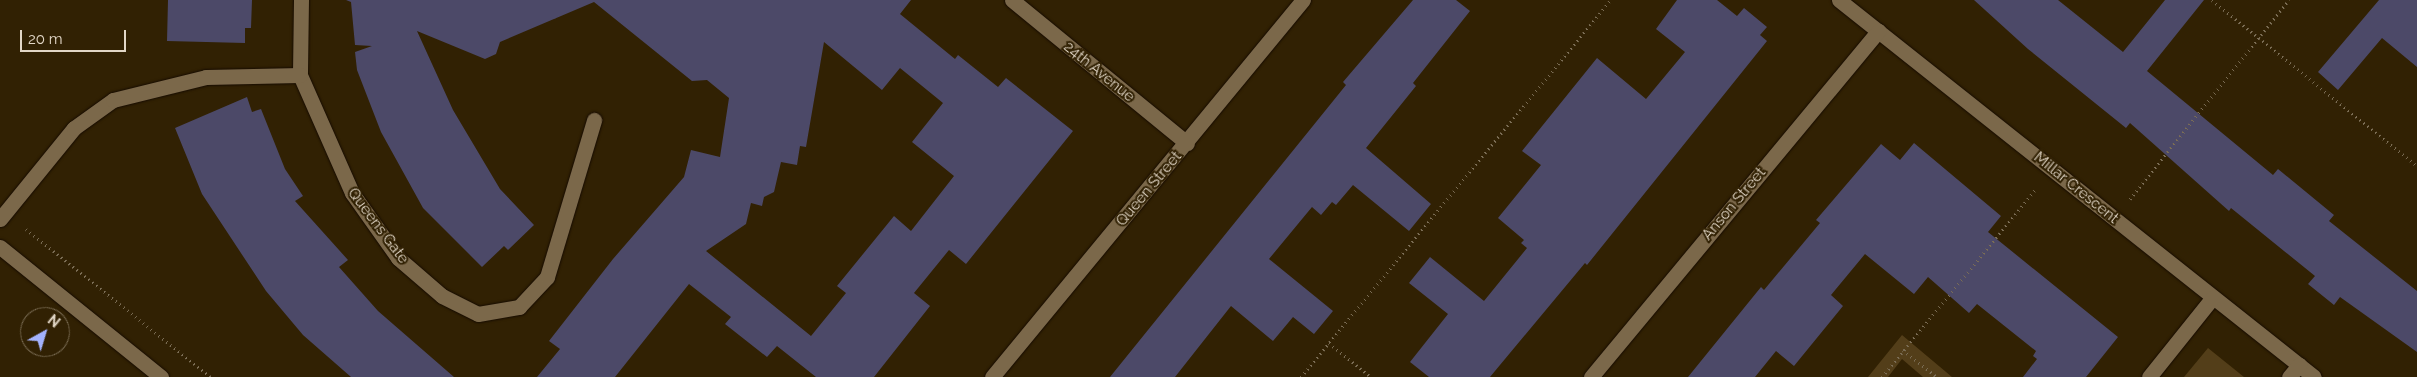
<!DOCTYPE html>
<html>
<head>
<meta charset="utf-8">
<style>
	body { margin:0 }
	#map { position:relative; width:2417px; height:377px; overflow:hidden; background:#312103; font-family:Raleway,sans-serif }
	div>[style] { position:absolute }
	.green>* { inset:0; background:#533e19 }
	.building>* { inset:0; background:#4c4968 }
	.path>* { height:3px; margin-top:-1.5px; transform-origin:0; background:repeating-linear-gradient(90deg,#7b6d55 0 1px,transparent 0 5px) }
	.roads { filter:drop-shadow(0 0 1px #160b00) drop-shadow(0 0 1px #160b00) }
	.street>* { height:15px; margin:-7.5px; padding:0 7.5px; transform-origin:7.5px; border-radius:7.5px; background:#7b684a }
	.secondary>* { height:15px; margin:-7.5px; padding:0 7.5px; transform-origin:7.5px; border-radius:7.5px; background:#7b684a }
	span { translate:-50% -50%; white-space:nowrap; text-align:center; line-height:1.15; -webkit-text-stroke:4px #312103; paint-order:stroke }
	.street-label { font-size:15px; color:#e2d7c7 }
	.north { position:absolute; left:20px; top:307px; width:50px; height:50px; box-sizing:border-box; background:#312103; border:1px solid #786a51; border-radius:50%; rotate:39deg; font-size:14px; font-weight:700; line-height:20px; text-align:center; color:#e2d7c7 }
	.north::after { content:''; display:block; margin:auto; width:18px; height:22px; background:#a3b2fd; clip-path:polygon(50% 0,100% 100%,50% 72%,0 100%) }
	.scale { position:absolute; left:20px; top:30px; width:106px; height:22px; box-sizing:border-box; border:2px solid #e2d7c7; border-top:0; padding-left:6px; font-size:15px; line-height:18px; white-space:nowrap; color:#e2d7c7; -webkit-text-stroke:4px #312103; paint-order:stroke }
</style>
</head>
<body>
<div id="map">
	<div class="green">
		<div style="clip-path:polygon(1902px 335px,1952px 377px,1923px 377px,1902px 359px,1888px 377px,1868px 377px)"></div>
		<div style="clip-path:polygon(2208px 348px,2244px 377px,2184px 377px)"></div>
	</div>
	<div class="building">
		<div style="clip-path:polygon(168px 0,252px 0,251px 28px,245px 28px,245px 43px,167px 41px)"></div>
		<div style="clip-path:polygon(evenodd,346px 0,911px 0,900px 14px,955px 59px,958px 55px,998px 87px,1006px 78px,1073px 131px,966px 264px,949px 250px,914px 293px,930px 306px,874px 377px,816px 377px,777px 346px,767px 357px,725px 324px,731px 317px,689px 284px,615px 377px,537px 377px,560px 349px,549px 341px,613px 259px,684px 177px,691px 150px,720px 157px,729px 98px,707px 80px,692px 81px,594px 2px,500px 42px,496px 54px,485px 59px,417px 31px,453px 110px,500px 189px,534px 225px,508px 250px,504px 246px,482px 267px,423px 208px,381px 132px,357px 70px,355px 52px,372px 46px,355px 45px,351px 2px,346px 0,824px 42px,882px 90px,900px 68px,943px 103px,912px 142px,954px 176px,911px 231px,894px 216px,837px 286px,846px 293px,811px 336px,706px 251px,746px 224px,751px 203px,762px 206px,764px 197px,774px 192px,781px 162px,797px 165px,800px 146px,806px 147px,824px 42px)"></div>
		<div style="clip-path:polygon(1413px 0,1456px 0,1470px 11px,1413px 83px,1416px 86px,1366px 148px,1431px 204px,1409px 231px,1353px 185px,1336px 205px,1332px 202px,1321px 215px,1312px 207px,1269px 259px,1333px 311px,1314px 334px,1293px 317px,1273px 341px,1231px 306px,1175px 377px,1110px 377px,1346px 85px,1343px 82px)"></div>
		<div style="clip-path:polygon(1677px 0,1717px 0,1737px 16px,1744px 8px,1767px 27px,1760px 35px,1767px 41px,1587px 265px,1585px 263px,1490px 377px,1429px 377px,1410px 362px,1448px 314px,1409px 283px,1430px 257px,1484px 301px,1527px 248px,1521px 243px,1524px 240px,1498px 218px,1541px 165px,1522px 151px,1597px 58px,1646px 99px,1685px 52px,1656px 29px)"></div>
		<div style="clip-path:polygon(1974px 0,2058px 0,2123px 52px,2165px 0,2204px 0,2147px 71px,2273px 175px,2278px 169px,2334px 215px,2329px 221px,2417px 291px,2417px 352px,2340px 297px,2334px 305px,2308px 284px,2315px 276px,2231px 208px,2229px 211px,2130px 123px,2126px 128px,2028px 49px)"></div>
		<div style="clip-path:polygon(2379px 0,2417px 0,2417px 67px,2382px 38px,2338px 90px,2318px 72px)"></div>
		<div style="clip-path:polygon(247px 97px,252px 112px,261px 109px,285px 169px,303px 196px,295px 201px,348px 260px,339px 267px,378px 311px,454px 377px,351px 377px,303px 335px,266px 291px,202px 194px,175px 128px)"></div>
		<div style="clip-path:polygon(1914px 143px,2001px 216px,1988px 232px,2118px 337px,2086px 377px,2023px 377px,2037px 359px,2033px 356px,2036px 351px,1977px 304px,1969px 313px,1928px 277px,1914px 294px,1865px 254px,1831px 295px,1843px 306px,1794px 366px,1776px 351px,1755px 377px,1688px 377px,1761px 287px,1764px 290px,1820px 223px,1816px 220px,1881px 144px,1900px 160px)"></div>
	</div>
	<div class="path">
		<div style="left:2212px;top:0;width:264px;rotate:39deg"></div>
		<div style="left:2130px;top:199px;width:255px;rotate:-51.4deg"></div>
		<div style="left:26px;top:229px;width:237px;rotate:38.7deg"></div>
		<div style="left:1329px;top:343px;width:54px;rotate:39deg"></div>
		<div style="left:1903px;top:350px;width:43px;rotate:38.5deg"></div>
		<div style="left:1301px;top:377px;width:488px;rotate:-50.6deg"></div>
		<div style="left:1882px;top:377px;width:243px;rotate:-50.7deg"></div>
	</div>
	<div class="roads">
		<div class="street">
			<div style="left:301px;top:0;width:75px;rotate:90.8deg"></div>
			<div style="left:300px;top:75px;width:129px;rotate:66.2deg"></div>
			<div style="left:352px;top:193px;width:80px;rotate:54.7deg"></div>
			<div style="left:398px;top:258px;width:58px;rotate:40.8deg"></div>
			<div style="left:442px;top:296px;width:40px;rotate:26.6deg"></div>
			<div style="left:478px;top:314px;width:42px;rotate:-9.7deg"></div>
			<div style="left:519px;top:307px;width:41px;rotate:-47deg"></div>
			<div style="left:547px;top:277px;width:164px;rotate:-73.3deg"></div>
			<div style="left:1012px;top:0;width:226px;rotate:39.3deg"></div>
			<div style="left:1839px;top:0;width:606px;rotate:38.44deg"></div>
			<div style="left:0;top:219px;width:117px;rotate:-50.9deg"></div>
			<div style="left:74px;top:128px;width:48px;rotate:-35.7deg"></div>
			<div style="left:113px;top:100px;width:96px;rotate:-13.9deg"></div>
			<div style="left:206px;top:77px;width:94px;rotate:-1.2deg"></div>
			<div style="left:992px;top:377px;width:489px;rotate:-50.5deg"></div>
			<div style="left:1591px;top:377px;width:450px;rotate:-50.3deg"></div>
			<div style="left:2149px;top:377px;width:102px;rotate:-51.3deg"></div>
			<div style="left:2289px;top:377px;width:16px;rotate:-50deg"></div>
		</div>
		<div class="secondary">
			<div style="left:0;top:247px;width:207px;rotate:38.9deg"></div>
		</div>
	</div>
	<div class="street-label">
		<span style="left:1099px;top:72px;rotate:39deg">24th Avenue</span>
		<span style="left:2076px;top:188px;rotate:39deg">Millar Crescent</span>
		<span style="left:1149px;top:189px;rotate:-50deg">Queen Street</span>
		<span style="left:1734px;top:204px;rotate:-50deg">Anson Street</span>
		<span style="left:378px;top:226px;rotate:53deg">Queens Gate</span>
	</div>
	<div class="north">N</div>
	<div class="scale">20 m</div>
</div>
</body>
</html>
